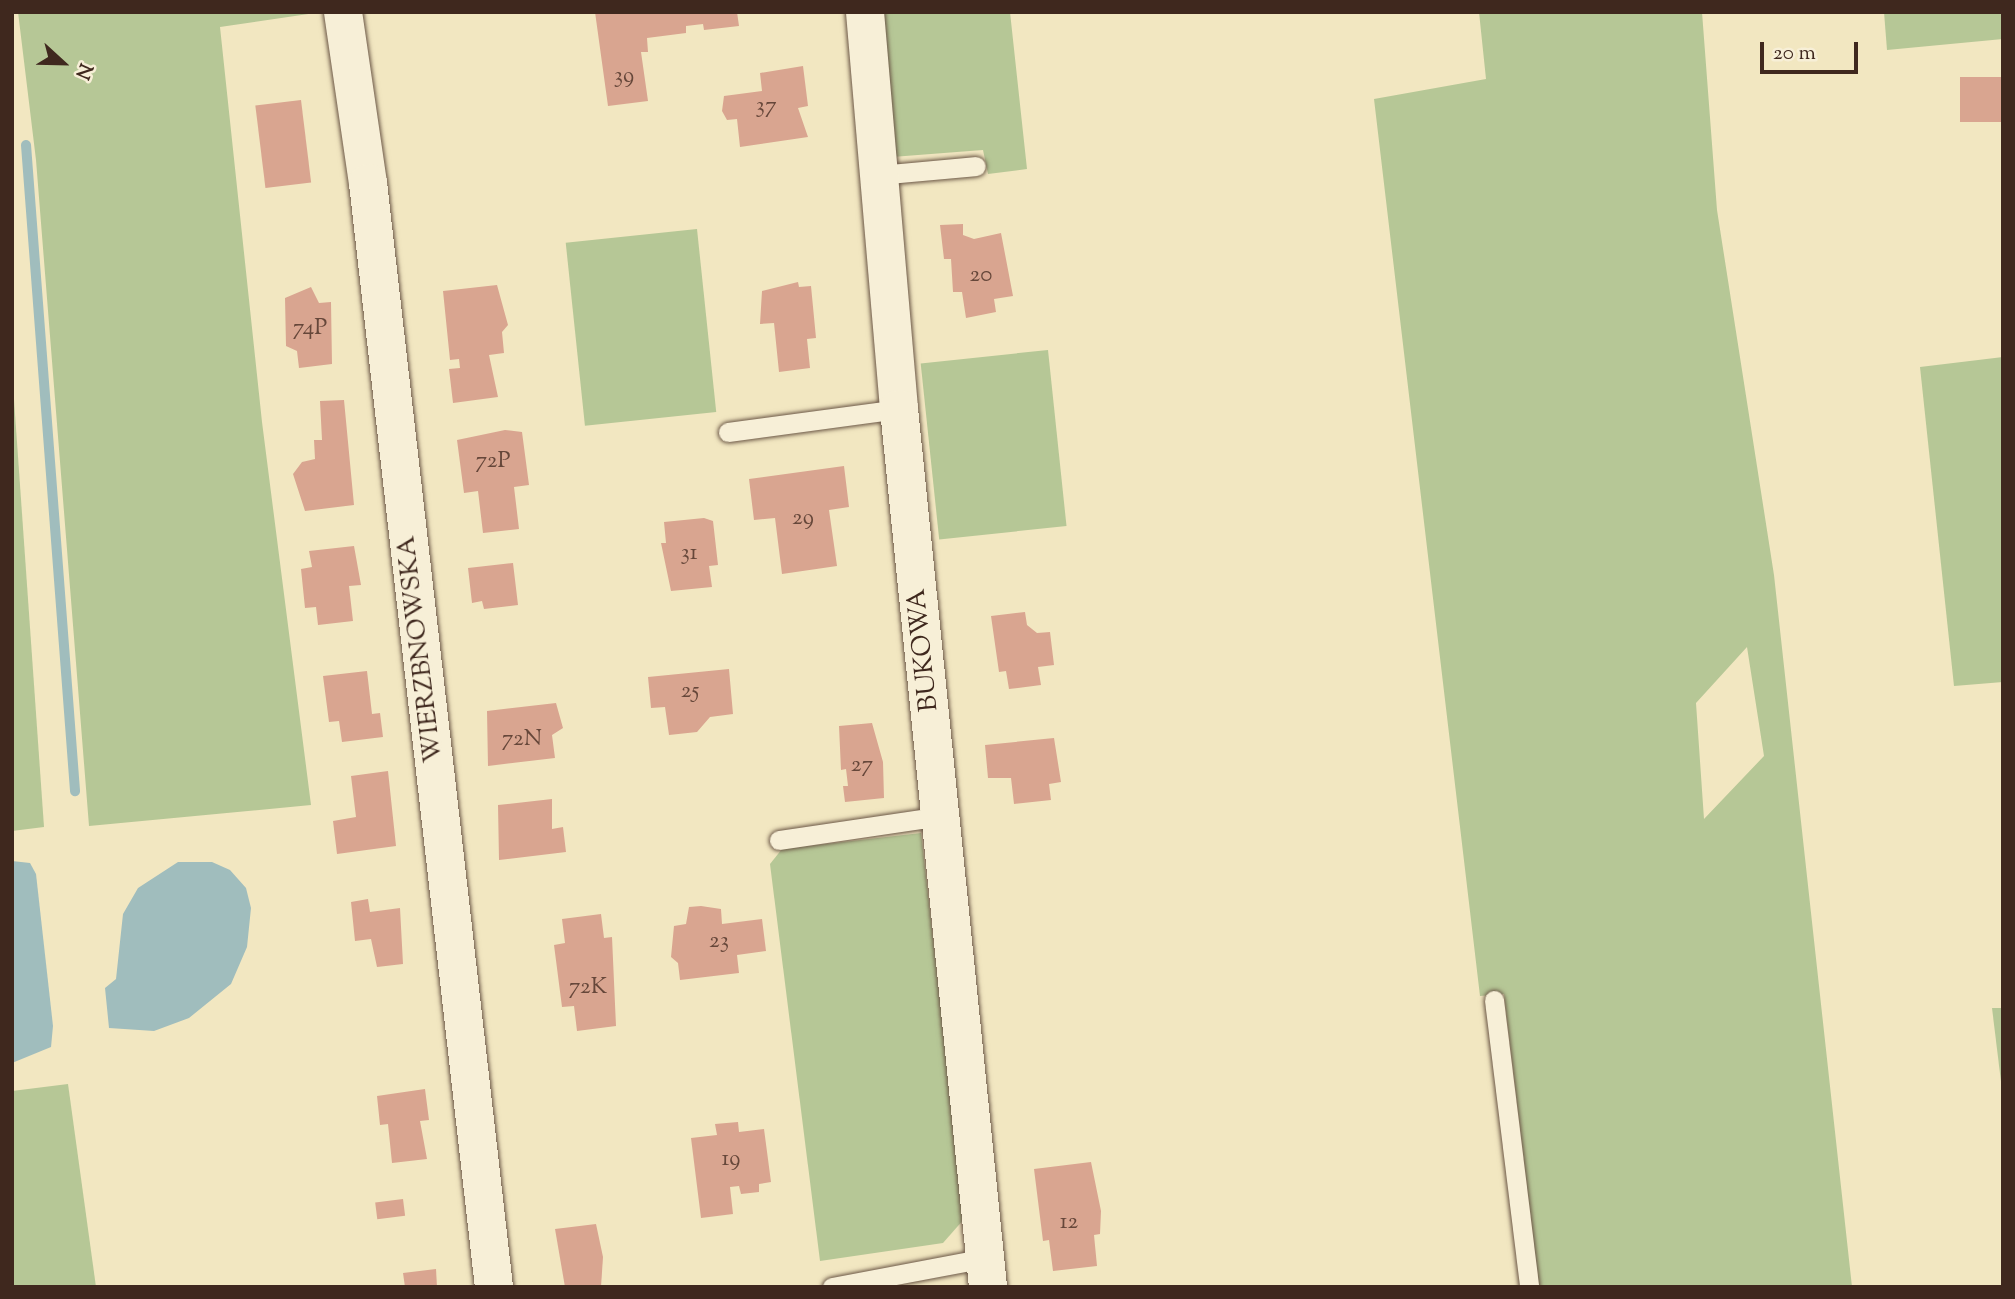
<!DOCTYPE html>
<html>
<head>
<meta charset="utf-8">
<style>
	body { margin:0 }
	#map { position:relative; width:2015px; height:1299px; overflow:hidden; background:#f2e7c1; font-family:"Sorts Mill Goudy",serif }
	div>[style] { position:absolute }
	.green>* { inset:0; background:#b6c796; transform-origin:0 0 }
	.water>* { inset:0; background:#a0bdbd }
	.stream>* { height:10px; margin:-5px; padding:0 5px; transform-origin:5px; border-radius:5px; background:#a0bdbd }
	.building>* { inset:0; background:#d9a590; transform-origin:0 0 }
	.roads { filter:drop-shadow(0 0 2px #6c5847) drop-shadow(0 0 2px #6c5847) }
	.service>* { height:19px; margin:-9.5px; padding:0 9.5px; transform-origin:9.5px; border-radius:9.5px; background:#f7efd7 }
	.minor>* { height:38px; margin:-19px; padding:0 19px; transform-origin:19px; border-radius:19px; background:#f7efd7 }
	span { translate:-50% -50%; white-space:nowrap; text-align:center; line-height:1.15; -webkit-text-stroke:5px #f7efd7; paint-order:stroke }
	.number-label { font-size:23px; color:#66473a }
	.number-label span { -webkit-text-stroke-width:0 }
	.street-label { font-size:26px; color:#3f281e }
	.frame { position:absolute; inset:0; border:14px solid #3f281e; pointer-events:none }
	.north { position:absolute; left:28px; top:28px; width:70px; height:70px; -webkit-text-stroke:5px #f7efd7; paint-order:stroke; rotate:112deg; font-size:19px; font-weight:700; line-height:28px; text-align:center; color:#3f281e }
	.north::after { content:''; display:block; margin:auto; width:24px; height:32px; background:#3f281e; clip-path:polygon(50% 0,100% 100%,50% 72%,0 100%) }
	.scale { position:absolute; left:1760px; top:42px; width:98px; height:32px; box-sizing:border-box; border:4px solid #3f281e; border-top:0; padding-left:9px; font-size:21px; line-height:24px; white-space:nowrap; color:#3f281e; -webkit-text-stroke:5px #f7efd7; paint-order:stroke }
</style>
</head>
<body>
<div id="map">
	<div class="green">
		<div style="clip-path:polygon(18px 12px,322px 12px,220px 27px,262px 422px,311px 805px,89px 826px,36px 160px)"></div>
		<div style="clip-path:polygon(879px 12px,1010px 12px,1027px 169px,988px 174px,983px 150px,892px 157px)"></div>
		<div style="clip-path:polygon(evenodd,1479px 12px,1702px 12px,1717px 210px,1774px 575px,1852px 1287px,1539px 1287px,1504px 994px,1480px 996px,1374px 99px,1486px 79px,1479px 12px,1747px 647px,1764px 756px,1704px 819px,1696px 703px,1747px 647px)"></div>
		<div style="clip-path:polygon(1884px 12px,2003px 12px,2003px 39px,1887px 50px)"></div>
		<div style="left:697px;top:229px;width:184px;height:132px;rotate:84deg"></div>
		<div style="left:1048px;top:350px;width:177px;height:128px;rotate:84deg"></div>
		<div style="clip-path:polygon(2003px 357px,2003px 682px,1954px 686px,1920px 367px)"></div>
		<div style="clip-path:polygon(12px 371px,44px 827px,12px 831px)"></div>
		<div style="clip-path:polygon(921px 833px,965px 1218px,943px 1243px,820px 1261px,770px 864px,782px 849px)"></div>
		<div style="clip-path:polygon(1992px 1008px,2003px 1008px,2003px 1098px)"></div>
		<div style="clip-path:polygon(68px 1084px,96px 1287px,12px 1287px,12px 1091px)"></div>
	</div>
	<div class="water">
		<div style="clip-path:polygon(12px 861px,30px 863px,36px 874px,53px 1026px,51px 1047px,12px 1063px)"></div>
		<div style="clip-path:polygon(178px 862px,212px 862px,230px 870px,246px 888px,251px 908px,247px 947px,231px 984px,189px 1018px,154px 1031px,109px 1028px,105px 988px,116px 979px,123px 914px,138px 888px)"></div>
	</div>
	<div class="stream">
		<div style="left:26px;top:145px;width:648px;rotate:85.66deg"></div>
	</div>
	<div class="building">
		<div style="clip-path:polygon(595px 12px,737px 12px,739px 26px,704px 30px,703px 24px,686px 26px,686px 33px,647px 38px,648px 52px,641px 52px,648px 101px,608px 106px)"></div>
		<div style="clip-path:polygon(803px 66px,808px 106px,798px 108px,808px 137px,740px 147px,737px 119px,727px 120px,722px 111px,724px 96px,762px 91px,760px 73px)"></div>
		<div style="left:2003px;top:77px;width:45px;height:43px;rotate:90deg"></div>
		<div style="left:301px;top:100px;width:83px;height:46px;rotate:83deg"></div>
		<div style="clip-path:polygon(963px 224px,963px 235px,974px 239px,1001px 233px,1013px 296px,994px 299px,996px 312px,966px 318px,962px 292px,953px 292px,951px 259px,944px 259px,940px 225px)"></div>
		<div style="clip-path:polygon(798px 282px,799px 287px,811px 286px,816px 338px,807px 339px,810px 368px,779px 372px,774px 323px,760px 324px,762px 291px)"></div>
		<div style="clip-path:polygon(497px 285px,508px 325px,502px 332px,504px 353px,489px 355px,498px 397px,453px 403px,449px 369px,460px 368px,459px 359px,450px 360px,443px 291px)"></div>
		<div style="clip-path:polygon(311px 287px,319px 303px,331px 302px,332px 364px,299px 368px,297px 351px,286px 346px,285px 298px)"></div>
		<div style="clip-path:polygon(344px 400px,354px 505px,305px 511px,293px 474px,302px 462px,315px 459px,314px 440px,322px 440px,320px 401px)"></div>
		<div style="clip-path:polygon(505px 430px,522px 432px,529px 485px,514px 487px,519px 529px,483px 533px,478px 491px,464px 493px,457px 440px)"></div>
		<div style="clip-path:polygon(844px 466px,849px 507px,829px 510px,837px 566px,782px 574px,775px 518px,754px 520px,749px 479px)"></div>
		<div style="clip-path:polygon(704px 518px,713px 521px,718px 565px,709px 566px,712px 587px,671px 591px,661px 543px,666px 543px,664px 522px)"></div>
		<div style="clip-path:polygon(354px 546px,361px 585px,349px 586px,353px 621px,318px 625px,316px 607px,305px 608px,301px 569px,312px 567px,309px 551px)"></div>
		<div style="clip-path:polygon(513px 563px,518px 605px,484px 609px,482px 601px,472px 603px,468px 568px)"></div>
		<div style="clip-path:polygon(1025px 612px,1027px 625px,1037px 633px,1050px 632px,1054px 665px,1038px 667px,1041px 685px,1009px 689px,1006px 671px,999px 672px,991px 616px)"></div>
		<div style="clip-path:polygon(729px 669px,733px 714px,710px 717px,697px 732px,669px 735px,665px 707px,651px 708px,648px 677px)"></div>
		<div style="clip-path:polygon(367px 671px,372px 714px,380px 713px,383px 737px,342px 742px,339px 721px,329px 722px,323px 676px)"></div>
		<div style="clip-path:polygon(556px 703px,563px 728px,552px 735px,555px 758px,488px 766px,487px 711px)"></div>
		<div style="clip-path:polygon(872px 723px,883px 762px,884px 798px,845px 802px,843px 786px,848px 786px,846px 769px,841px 770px,839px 726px)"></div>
		<div style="clip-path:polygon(1054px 738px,1061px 782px,1049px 784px,1051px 800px,1014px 804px,1011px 778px,988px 778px,985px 745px)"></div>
		<div style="clip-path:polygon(388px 771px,396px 846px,337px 854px,333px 821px,356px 817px,351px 776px)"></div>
		<div style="clip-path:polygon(552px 799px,552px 829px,563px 827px,566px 852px,499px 860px,498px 805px)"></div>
		<div style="clip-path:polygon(368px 899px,370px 912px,400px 908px,403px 964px,377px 967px,371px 939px,355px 941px,351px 902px)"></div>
		<div style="clip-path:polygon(701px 906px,721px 909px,722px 924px,762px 919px,766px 951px,737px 955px,739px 973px,680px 980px,678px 963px,671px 957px,674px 926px,686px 924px,689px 907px)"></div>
		<div style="clip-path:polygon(601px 914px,604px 938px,612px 937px,616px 1026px,577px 1031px,574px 1006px,562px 1007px,554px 945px,565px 943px,562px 919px)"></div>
		<div style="clip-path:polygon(425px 1089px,429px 1120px,420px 1121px,427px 1159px,392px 1163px,388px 1124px,380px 1125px,377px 1096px)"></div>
		<div style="clip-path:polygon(738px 1122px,739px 1132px,764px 1129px,771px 1182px,759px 1184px,759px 1192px,741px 1194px,739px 1186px,730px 1187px,733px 1214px,701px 1218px,691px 1138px,717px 1135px,715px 1124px)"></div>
		<div style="clip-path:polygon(1091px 1162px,1101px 1211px,1100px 1234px,1094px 1235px,1097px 1266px,1053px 1271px,1049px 1240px,1043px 1241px,1034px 1169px)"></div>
		<div style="left:403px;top:1199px;width:17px;height:28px;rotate:83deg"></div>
		<div style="clip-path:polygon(596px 1224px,603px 1257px,601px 1287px,565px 1287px,555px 1229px)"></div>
		<div style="clip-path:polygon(436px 1269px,437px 1287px,405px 1287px,403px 1273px)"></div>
	</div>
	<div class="roads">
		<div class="service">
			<div style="left:878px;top:175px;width:98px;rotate:-5.2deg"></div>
			<div style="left:728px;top:432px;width:173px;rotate:-7.7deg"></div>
			<div style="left:779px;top:840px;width:164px;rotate:-8.4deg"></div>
			<div style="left:1494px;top:1000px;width:289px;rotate:83deg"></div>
			<div style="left:832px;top:1287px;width:157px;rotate:-10.7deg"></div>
		</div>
		<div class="minor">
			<div style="left:343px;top:12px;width:173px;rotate:81.7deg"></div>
			<div style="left:368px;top:183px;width:1111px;rotate:83.49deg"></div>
			<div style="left:865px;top:12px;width:398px;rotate:85.1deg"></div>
			<div style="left:899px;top:409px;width:882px;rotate:84.21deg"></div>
		</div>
	</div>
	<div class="number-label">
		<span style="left:624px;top:77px">39</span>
		<span style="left:766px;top:107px">37</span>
		<span style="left:981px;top:276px">20</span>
		<span style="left:310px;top:329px">74P</span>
		<span style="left:493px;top:462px">72P</span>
		<span style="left:803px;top:519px">29</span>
		<span style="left:689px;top:554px">31</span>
		<span style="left:690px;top:692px">25</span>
		<span style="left:522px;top:740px">72N</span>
		<span style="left:862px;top:766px">27</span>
		<span style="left:719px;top:942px">23</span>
		<span style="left:588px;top:988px">72K</span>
		<span style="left:731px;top:1160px">19</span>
		<span style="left:1069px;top:1223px">12</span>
	</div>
	<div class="street-label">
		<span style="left:421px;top:649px;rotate:-97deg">WIERZBNOWSKA</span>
		<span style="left:924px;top:650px;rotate:-96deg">BUKOWA</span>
	</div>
	<div class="frame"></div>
	<div class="north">N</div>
	<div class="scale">20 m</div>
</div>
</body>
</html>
